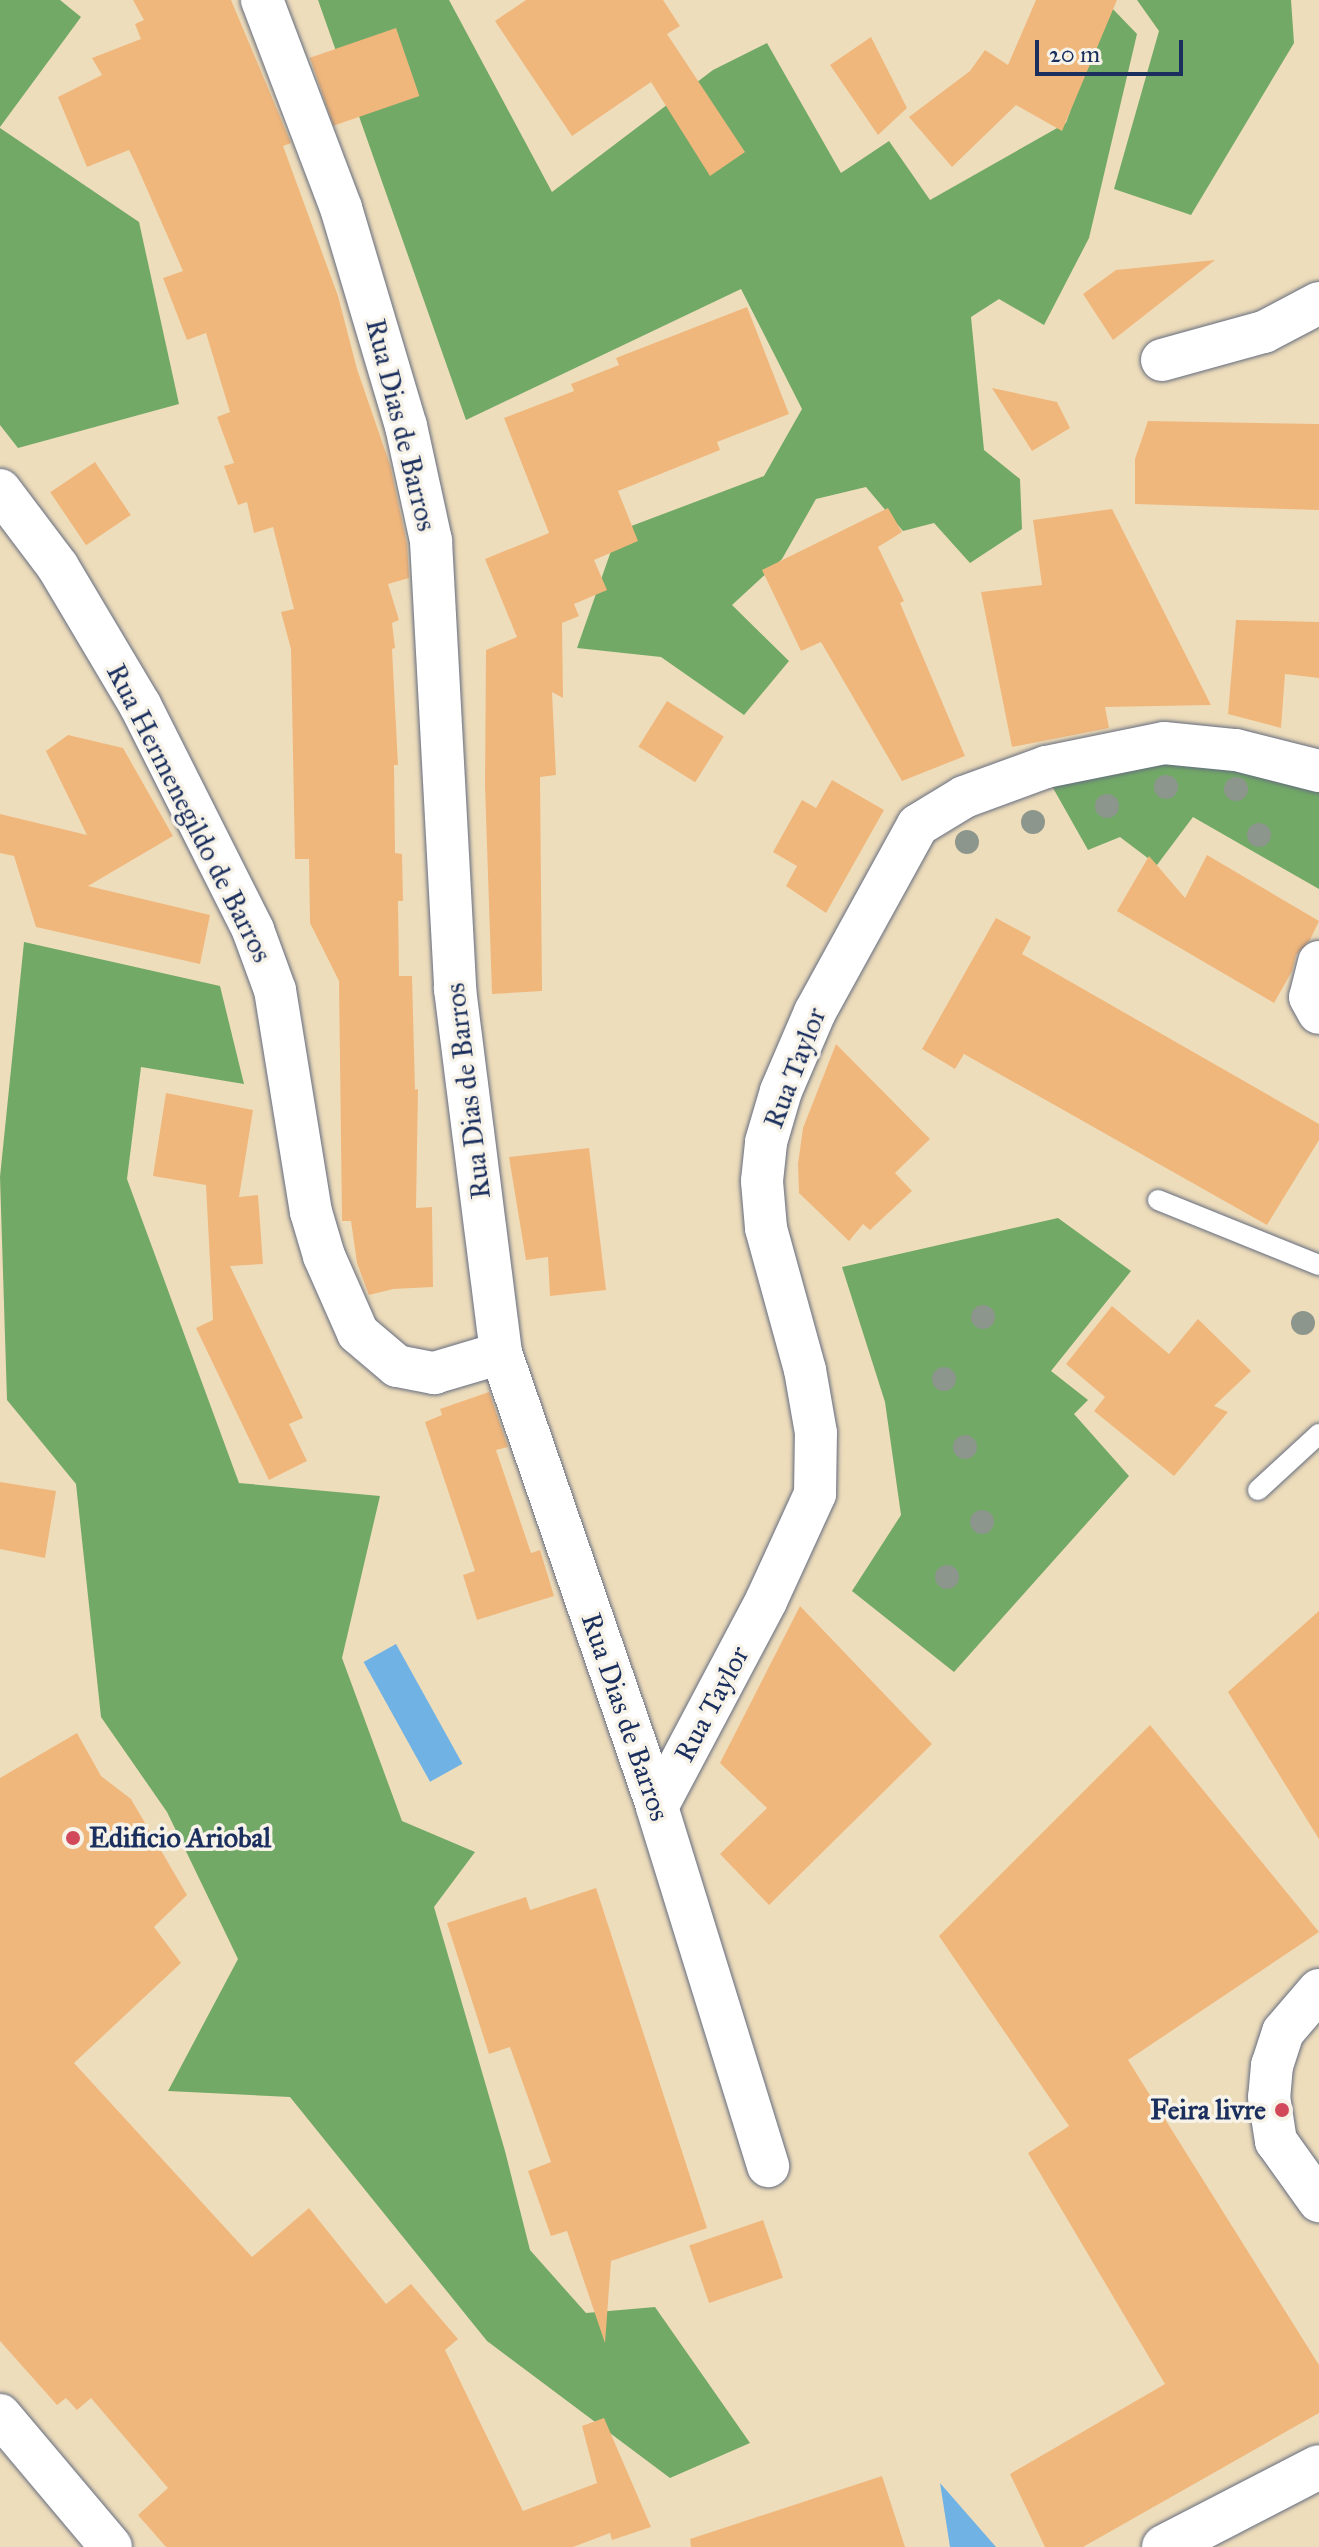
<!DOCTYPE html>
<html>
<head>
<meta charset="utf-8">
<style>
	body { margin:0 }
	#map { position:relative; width:1319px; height:2547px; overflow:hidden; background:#edb; font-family:"IM FELL Great Primer",serif }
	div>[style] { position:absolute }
	.forest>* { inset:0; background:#72a967 }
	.water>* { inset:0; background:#71b2e5; transform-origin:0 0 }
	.building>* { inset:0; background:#f0b77d; transform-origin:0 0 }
	.roads { filter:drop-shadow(0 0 2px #656c7f) drop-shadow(0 0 2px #656c7f) }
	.service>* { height:20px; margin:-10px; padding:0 10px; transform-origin:10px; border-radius:10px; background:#fff }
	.minor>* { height:42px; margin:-21px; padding:0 21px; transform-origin:21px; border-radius:21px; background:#fff }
	.tertiary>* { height:44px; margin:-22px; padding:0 22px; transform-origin:22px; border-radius:22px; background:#fff }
	.trees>* { width:24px; height:24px; margin:-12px; border-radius:50%; background:#8d968c }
	.dots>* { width:22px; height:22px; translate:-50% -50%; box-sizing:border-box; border:4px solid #f7f3e8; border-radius:50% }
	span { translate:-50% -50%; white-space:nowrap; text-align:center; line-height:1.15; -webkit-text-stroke:7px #f7f3e8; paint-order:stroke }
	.street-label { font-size:28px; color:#1b2f5e }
	.poi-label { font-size:28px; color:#1b2f5e; font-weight:700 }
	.left { translate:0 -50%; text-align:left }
	.right { translate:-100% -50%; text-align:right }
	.scale { position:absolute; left:1035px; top:40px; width:148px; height:36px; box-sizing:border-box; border:4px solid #1b2f5e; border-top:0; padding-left:10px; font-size:24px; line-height:28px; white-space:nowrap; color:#1b2f5e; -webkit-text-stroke:6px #f7f3e8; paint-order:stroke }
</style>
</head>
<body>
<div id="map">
	<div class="forest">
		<div style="clip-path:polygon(0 0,60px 0,81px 17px,0 127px)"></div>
		<div style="clip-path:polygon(318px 0,449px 0,552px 192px,713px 70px,767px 43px,841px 173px,889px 141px,930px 200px,1066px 123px,1108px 4px,1137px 34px,1089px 238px,1044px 325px,999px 299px,971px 317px,984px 450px,1020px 479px,1022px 529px,970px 563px,934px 523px,903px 531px,866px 487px,816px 499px,782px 559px,732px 605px,789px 661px,744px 715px,661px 657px,577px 648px,618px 531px,764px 476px,802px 409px,741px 289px,466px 420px)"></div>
		<div style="clip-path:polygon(1137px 0,1291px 0,1294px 43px,1191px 215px,1114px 189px,1159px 31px)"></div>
		<div style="clip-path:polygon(0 128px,139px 222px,179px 404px,18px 448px,0 425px)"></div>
		<div style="clip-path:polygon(1205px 739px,1319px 764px,1319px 889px,1193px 817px,1157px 865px,1120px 837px,1088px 850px,1044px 772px)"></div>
		<div style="clip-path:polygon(24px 942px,220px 986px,244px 1084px,141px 1067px,127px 1179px,239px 1483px,380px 1496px,342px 1658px,402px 1821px,475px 1852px,434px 1907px,505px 2151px,530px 2250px,586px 2313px,655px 2307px,750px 2443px,670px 2478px,487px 2341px,290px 2097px,168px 2091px,238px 1959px,167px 1812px,101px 1717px,76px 1484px,7px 1400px,0 1177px)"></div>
		<div style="clip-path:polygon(1058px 1218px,1131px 1271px,1051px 1371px,1088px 1400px,1074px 1414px,1129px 1476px,954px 1672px,852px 1591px,901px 1515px,885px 1402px,842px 1267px)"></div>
	</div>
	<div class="water">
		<div style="left:396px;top:1644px;width:137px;height:37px;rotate:61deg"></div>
		<div style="clip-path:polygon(940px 2483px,996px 2547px,950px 2547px)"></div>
	</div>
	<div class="building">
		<div style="clip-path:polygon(133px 0,231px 0,291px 143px,283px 146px,338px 296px,357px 369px,390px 465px,407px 544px,409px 578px,388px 584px,399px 620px,392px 623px,395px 648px,392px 649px,398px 765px,394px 765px,395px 853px,402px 854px,403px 901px,398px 901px,399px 976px,412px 976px,415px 1090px,418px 1089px,416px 1208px,432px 1207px,433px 1287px,393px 1289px,369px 1295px,357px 1263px,351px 1221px,342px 1221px,339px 981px,310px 923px,309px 859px,295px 859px,291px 649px,281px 612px,294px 609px,273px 527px,254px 533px,247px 502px,238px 505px,224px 466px,234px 463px,217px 417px,230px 412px,206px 333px,187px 340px,163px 278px,183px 271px,135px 162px,129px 150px,87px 167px,58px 97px,102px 75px,92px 58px,141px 39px,135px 24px,144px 20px)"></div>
		<div style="clip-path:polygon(526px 0,663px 0,680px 26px,667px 34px,745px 152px,710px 176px,651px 82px,572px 136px,495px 21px)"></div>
		<div style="clip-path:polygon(1036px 0,1117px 0,1062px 131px,1016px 105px,952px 167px,909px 117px,970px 71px,985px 50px,1008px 65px)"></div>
		<div style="left:396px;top:28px;width:72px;height:91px;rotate:71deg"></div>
		<div style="clip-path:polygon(871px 37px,907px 108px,878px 135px,830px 65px)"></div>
		<div style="clip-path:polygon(1215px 260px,1113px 340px,1083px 294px,1116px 270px)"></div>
		<div style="clip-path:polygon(747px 307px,789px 414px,717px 442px,720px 450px,618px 491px,638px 541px,594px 560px,607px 590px,574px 604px,579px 616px,562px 623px,563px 698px,552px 692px,556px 775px,540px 777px,542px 991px,492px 994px,485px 786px,486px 650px,517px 637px,485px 559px,549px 533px,504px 418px,574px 391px,571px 384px,619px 365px,616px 358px)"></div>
		<div style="clip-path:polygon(992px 388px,1057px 402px,1070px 428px,1032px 451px)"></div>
		<div style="clip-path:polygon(1148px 421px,1319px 424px,1319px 510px,1135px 504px,1135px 459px)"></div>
		<div style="left:95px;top:462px;width:64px;height:54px;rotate:56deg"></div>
		<div style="clip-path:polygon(888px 508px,902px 532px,878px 547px,904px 601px,900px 603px,965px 756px,902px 781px,821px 642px,801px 651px,762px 570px)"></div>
		<div style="clip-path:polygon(1112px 509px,1211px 705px,1105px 707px,1109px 728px,1012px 747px,981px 592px,1042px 585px,1033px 520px)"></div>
		<div style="clip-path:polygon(1236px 620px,1319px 622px,1319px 678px,1285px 674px,1281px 728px,1228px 714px)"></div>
		<div style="left:667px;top:701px;width:67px;height:54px;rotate:32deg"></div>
		<div style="clip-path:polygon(68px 735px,123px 748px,173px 836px,88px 886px,210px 915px,200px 964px,36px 927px,14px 856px,0 853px,0 814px,87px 835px,46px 751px)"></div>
		<div style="clip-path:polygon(832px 780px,884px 810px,826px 913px,786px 886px,797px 866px,773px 852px,802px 800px,816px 808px)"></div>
		<div style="clip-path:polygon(1207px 855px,1319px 921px,1310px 940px,1296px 955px,1292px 971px,1274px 1003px,1117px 911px,1149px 856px,1185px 898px)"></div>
		<div style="clip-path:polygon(996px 918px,1031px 937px,1022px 954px,1319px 1124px,1319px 1140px,1267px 1225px,964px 1054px,955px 1069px,922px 1049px)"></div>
		<div style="clip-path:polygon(836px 1044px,930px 1139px,895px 1173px,912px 1191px,870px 1230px,863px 1224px,849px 1241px,799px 1193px,798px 1164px,803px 1128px)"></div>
		<div style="clip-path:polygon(166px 1093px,253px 1110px,239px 1197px,258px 1195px,263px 1264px,230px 1266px,303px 1418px,289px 1424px,307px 1461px,269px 1480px,196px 1328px,213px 1320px,206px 1185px,153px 1176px)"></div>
		<div style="clip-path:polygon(589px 1148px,606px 1290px,550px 1296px,548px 1257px,526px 1260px,509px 1157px)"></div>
		<div style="clip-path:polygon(1112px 1306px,1169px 1354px,1198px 1319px,1251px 1371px,1214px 1406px,1228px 1412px,1174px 1476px,1094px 1411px,1105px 1397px,1066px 1364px)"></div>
		<div style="clip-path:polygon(489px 1392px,508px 1447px,496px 1450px,531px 1553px,540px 1550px,554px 1596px,477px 1620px,463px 1575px,475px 1571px,425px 1422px,442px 1415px,440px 1409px)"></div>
		<div style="clip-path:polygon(0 1482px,56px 1491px,45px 1558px,0 1549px)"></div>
		<div style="clip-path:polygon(800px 1606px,932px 1744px,769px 1905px,720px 1854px,767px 1808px,720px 1763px)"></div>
		<div style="clip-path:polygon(1319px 1611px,1319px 1839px,1228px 1692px)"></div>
		<div style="clip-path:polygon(1150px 1725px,1319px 1932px,1128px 2060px,1319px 2365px,1319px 2413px,1083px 2547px,1045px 2547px,1010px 2474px,1165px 2384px,1028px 2153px,1069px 2126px,939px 1936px)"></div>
		<div style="clip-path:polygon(77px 1733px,101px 1776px,131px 1799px,187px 1895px,154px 1927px,181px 1963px,74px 2063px,252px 2257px,309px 2208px,386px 2304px,411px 2284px,458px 2339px,445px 2350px,523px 2511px,597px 2483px,582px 2426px,604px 2418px,651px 2527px,612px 2540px,610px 2533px,573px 2547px,166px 2547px,138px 2515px,168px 2488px,91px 2398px,77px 2410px,66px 2398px,57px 2405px,0 2341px,0 1778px)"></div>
		<div style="clip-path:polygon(596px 1888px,707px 2228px,611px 2261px,605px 2343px,567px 2231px,551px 2236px,528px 2171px,551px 2162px,510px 2047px,489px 2054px,447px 1923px,526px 1897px,530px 1910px)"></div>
		<div style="left:763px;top:2220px;width:61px;height:78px;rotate:71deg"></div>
		<div style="clip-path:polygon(882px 2476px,905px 2547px,691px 2547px,690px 2539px)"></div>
	</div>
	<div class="roads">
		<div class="service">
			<div style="left:1158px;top:1200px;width:174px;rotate:22deg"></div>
			<div style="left:1258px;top:1490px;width:83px;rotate:-42.6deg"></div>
		</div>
		<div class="minor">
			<div style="left:262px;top:0;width:222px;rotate:69.2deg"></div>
			<div style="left:341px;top:208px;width:227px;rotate:73.4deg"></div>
			<div style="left:406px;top:426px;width:118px;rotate:77.7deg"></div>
			<div style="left:431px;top:541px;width:449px;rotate:86.9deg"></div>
			<div style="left:455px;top:989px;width:367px;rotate:82.8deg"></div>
			<div style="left:501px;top:1353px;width:480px;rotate:71deg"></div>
			<div style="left:657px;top:1807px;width:376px;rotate:72.8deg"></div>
			<div style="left:1162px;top:360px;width:106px;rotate:-15.4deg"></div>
			<div style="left:1264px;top:332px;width:62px;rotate:-27.8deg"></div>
			<div style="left:0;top:490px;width:96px;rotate:53deg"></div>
			<div style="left:58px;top:567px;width:161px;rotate:59.3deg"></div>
			<div style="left:140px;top:705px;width:252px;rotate:63.3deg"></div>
			<div style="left:253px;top:930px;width:64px;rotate:69.9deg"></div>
			<div style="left:275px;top:990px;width:225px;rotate:80.8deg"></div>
			<div style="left:311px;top:1212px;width:46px;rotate:73.5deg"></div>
			<div style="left:324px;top:1256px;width:84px;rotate:66.2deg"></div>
			<div style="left:358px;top:1333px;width:51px;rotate:40.2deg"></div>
			<div style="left:397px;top:1366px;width:38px;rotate:11deg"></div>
			<div style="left:434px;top:1373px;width:70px;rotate:-16.6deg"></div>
			<div style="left:1319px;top:962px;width:36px;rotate:104deg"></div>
			<div style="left:1310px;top:997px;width:18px;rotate:61deg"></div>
			<div style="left:657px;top:1807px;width:233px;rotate:-62.1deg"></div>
			<div style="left:766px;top:1601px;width:118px;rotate:-65.4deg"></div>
			<div style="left:815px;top:1494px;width:61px;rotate:-89.1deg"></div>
			<div style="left:816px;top:1433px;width:64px;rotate:-99.9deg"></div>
			<div style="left:805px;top:1370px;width:147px;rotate:-105.4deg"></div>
			<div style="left:766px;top:1228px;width:47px;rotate:-94.9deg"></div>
			<div style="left:762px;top:1181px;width:39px;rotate:-84deg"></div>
			<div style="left:766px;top:1142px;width:53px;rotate:-73.6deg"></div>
			<div style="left:781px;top:1091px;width:86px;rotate:-66.7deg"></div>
			<div style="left:815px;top:1012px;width:213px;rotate:-61.2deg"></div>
			<div style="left:918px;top:825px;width:54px;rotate:-31.3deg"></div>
			<div style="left:964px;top:797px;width:87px;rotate:-20.1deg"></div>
			<div style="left:1046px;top:767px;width:120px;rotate:-11.5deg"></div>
			<div style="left:1164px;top:743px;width:72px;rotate:5.6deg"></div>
			<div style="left:1236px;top:750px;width:86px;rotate:14.2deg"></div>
			<div style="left:1319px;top:1990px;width:55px;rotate:130.6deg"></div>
			<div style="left:1283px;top:2032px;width:35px;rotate:108deg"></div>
			<div style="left:1272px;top:2065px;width:32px;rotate:95deg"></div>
			<div style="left:1269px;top:2097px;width:45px;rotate:81deg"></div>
			<div style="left:1276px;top:2141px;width:74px;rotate:54.4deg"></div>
			<div style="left:0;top:2415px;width:172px;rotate:49.9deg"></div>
		</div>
		<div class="tertiary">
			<div style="left:1164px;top:2547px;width:174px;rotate:-27.3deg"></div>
		</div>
	</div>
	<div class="trees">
		<div style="left:1166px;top:787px"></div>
		<div style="left:1236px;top:789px"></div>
		<div style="left:1107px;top:806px"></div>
		<div style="left:1033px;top:822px"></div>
		<div style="left:1259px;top:835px"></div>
		<div style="left:967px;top:842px"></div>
		<div style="left:983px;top:1317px"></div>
		<div style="left:1303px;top:1323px"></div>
		<div style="left:944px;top:1379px"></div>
		<div style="left:965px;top:1447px"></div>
		<div style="left:982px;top:1522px"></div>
		<div style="left:947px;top:1577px"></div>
	</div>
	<div class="dots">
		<div style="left:73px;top:1838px;background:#d1495b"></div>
		<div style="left:1282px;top:2110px;background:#d1495b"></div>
	</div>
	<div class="street-label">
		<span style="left:401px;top:425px;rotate:76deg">Rua Dias de Barros</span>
		<span style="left:189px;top:813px;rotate:63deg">Rua Hermenegildo de Barros</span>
		<span style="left:795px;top:1068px;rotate:-69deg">Rua Taylor</span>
		<span style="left:468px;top:1091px;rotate:-97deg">Rua Dias de Barros</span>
		<span style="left:712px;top:1704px;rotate:-62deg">Rua Taylor</span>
		<span style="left:625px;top:1717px;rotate:71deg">Rua Dias de Barros</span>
	</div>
	<div class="poi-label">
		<span class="left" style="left:89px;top:1838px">Edificio Ariobal</span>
		<span class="right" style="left:1266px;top:2110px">Feira livre</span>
	</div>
	<div class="scale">20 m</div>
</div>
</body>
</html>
